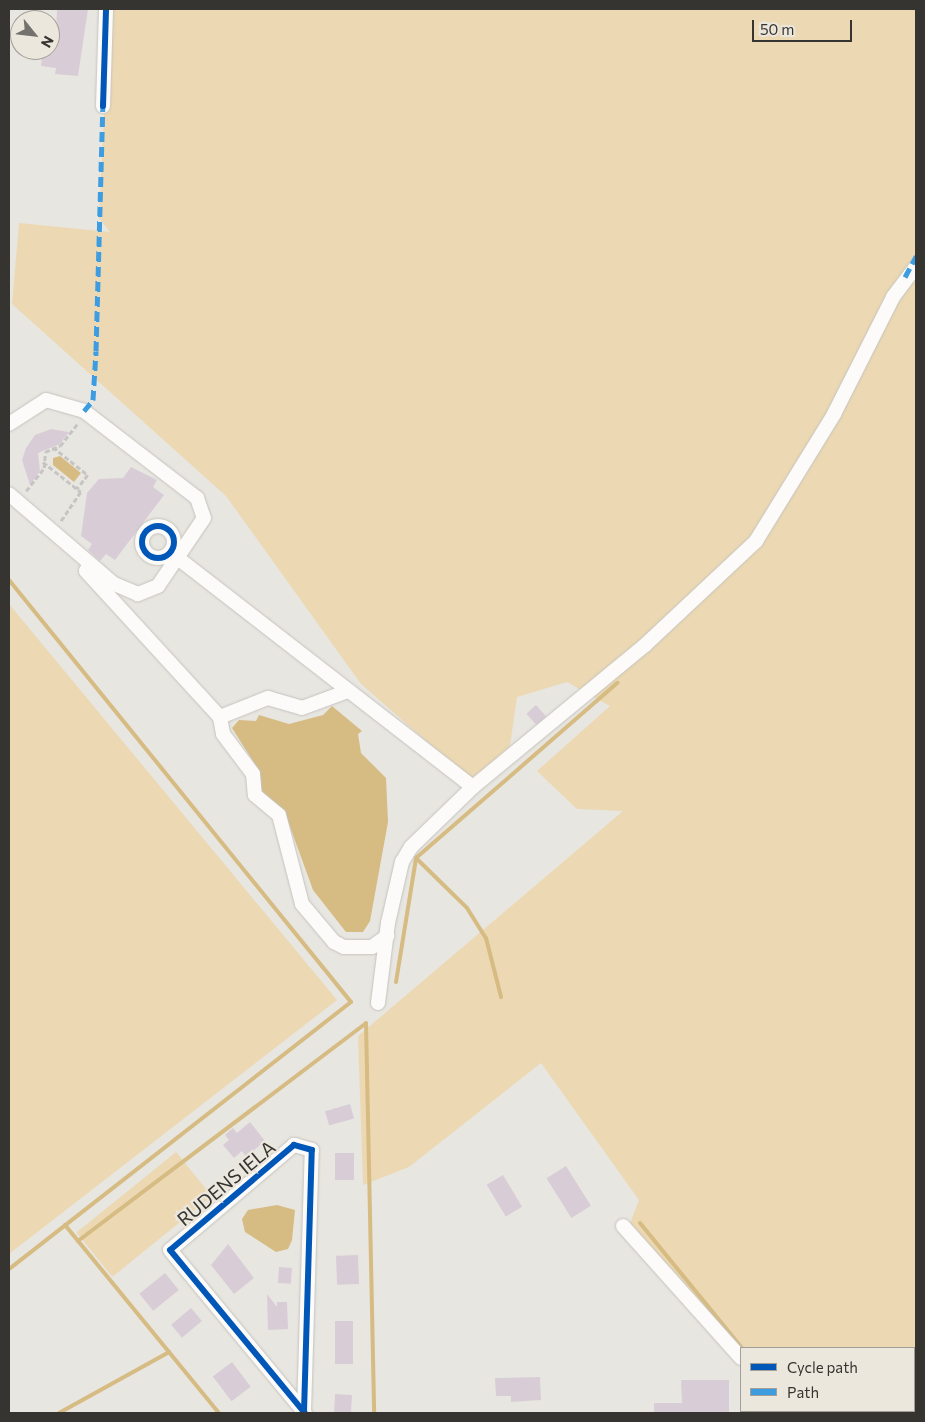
<!DOCTYPE html>
<html>
<head>
<meta charset="utf-8">
<style>
	body { margin:0 }
	#map { position:relative; width:925px; height:1422px; overflow:hidden; background:#e8e6e0; font-family:Commissioner,sans-serif }
	div>[style] { position:absolute }
	.green>* { inset:0; background:#ecd9b3; transform-origin:0 0 }
	.water>* { inset:0; background:#d6bb82 }
	.stream>* { height:4px; margin:-2px; padding:0 2px; transform-origin:2px; border-radius:2px; background:#d6bb82 }
	.building>* { inset:0; background:#d8cdd7; transform-origin:0 0 }
	.path>* { height:2.5px; margin-top:-1.25px; transform-origin:0; background:repeating-linear-gradient(90deg,#c6c5c4 0 5px,transparent 0 7.5px) }
	.roads { filter:drop-shadow(0 0 1px #c5c3bf) drop-shadow(0 0 1px #c5c3bf) }
	.minor>* { height:14px; margin:-7px; padding:0 7px; transform-origin:7px; border-radius:7px; background:#fcfbfa }
	.minor>.ring { margin:-7px; padding:0; box-sizing:content-box; background:none; border:14px solid #fcfbfa; border-radius:50% }
	.quiet>* { height:5px; margin-top:-2.5px; transform-origin:0; background:repeating-linear-gradient(90deg,#3e9de1 0 10px,transparent 0 15px) }
	.cycleway>* { height:6px; margin:-3px; padding:0 3px; transform-origin:3px; border-radius:3px; background:#0057b8 }
	.cycleway>.ring { margin:-3px; padding:0; box-sizing:content-box; background:none; border:6px solid #0057b8; border-radius:50% }
	span { translate:-50% -50%; white-space:nowrap; text-align:center; line-height:1.15; -webkit-text-stroke:4.5px #ece7dd; paint-order:stroke }
	.street-label { font-size:19px; color:#363430 }
	.frame { position:absolute; inset:0; border:10px solid #363430; pointer-events:none }
	.legend { position:absolute; left:740px; top:1347px; width:175px; height:65px; box-sizing:border-box; background:#ece7dd; border:1px solid #a39f98; margin:0; padding:6px 9px; list-style:none; font-size:15px; color:#363430 }
	.legend li { display:flex; align-items:center; gap:10px; height:25px }
	.legend b { width:25px; border:1px solid #a39f98 }
	.north { position:absolute; left:10px; top:10px; width:50px; height:50px; box-sizing:border-box; background:#ece7dd; border:1px solid #a39f98; border-radius:50%; rotate:119deg; font-size:14px; font-weight:700; line-height:20px; text-align:center; color:#363430 }
	.north::after { content:''; display:block; margin:auto; width:18px; height:22px; background:#74726e; clip-path:polygon(50% 0,100% 100%,50% 72%,0 100%) }
	.scale { position:absolute; left:752px; top:20px; width:100px; height:22px; box-sizing:border-box; border:2px solid #363430; border-top:0; padding-left:6px; font-size:15px; line-height:18px; white-space:nowrap; color:#363430; -webkit-text-stroke:4px #ece7dd; paint-order:stroke }
</style>
</head>
<body>
<div id="map">
	<div class="green">
		<div style="clip-path:polygon(109px 9px,916px 9px,916px 1413px,795px 1413px,914px 1411px,914px 1348px,741px 1351px,630px 1223px,639px 1200px,541px 1063px,409px 1167px,363px 1185px,358px 1036px,623px 811px,577px 809px,537px 771px,610px 706px,567px 682px,517px 697px,510px 746px,472px 781px,361px 684px,226px 496px,12px 304px,19px 223px,110px 232px,99px 218px)"></div>
		<div style="clip-path:polygon(9px 604px,337px 1000px,9px 1254px)"></div>
		<div style="left:176px;top:1152px;width:57px;height:128px;rotate:51deg"></div>
	</div>
	<div class="water">
		<div style="clip-path:polygon(60px 456px,81px 473px,74px 482px,53px 465px,53px 458px)"></div>
		<div style="clip-path:polygon(332px 706px,362px 731px,358px 734px,361px 753px,386px 778px,388px 822px,370px 921px,363px 932px,346px 932px,313px 890px,284px 810px,259px 794px,260px 772px,232px 728px,239px 720px,256px 721px,259px 715px,289px 724px,323px 715px)"></div>
		<div style="clip-path:polygon(277px 1205px,295px 1210px,292px 1240px,288px 1249px,276px 1252px,245px 1232px,242px 1219px,248px 1210px)"></div>
	</div>
	<div class="stream">
		<div style="left:9px;top:580px;width:543px;rotate:50.98deg"></div>
		<div style="left:351px;top:1002px;width:434px;rotate:142deg"></div>
		<div style="left:416px;top:858px;width:71px;rotate:44.4deg"></div>
		<div style="left:467px;top:908px;width:36px;rotate:58deg"></div>
		<div style="left:486px;top:938px;width:61px;rotate:75.7deg"></div>
		<div style="left:396px;top:982px;width:126px;rotate:-80.8deg"></div>
		<div style="left:416px;top:858px;width:267px;rotate:-41deg"></div>
		<div style="left:366px;top:1023px;width:390px;rotate:88.8deg"></div>
		<div style="left:640px;top:1223px;width:161px;rotate:50.8deg"></div>
		<div style="left:65px;top:1225px;width:243px;rotate:50.7deg"></div>
		<div style="left:78px;top:1241px;width:361px;rotate:-37.1deg"></div>
		<div style="left:914px;top:1394px;width:2px"></div>
		<div style="left:806px;top:1411px;width:8px"></div>
		<div style="left:59px;top:1413px;width:126px;rotate:-29deg"></div>
	</div>
	<div class="building">
		<div style="clip-path:polygon(57px 9px,88px 9px,78px 76px,55px 74px,56px 68px,41px 66px,43px 50px,50px 50px,50px 37px,56px 37px)"></div>
		<div style="clip-path:polygon(51px 429px,69px 432px,60px 444px,38px 453px,40px 471px,30px 485px,22px 460px,26px 448px,35px 435px)"></div>
		<div style="clip-path:polygon(131px 467px,157px 480px,153px 487px,164px 495px,115px 560px,106px 554px,100px 561px,88px 550px,92px 544px,81px 536px,87px 493px,99px 479px,123px 478px)"></div>
		<div style="left:536px;top:705px;width:15px;height:13px;rotate:48deg"></div>
		<div style="left:350px;top:1104px;width:15px;height:26px;rotate:74deg"></div>
		<div style="clip-path:polygon(250px 1122px,265px 1141px,246px 1157px,242px 1151px,234px 1158px,223px 1145px,229px 1140px,225px 1135px,233px 1128px,237px 1133px)"></div>
		<div style="left:354px;top:1153px;width:27px;height:19px;rotate:90deg"></div>
		<div style="left:566px;top:1166px;width:47px;height:23px;rotate:58deg"></div>
		<div style="left:503px;top:1175px;width:37px;height:19px;rotate:59deg"></div>
		<div style="clip-path:polygon(228px 1244px,254px 1278px,234px 1294px,211px 1265px)"></div>
		<div style="left:358px;top:1255px;width:29px;height:22px;rotate:88deg"></div>
		<div style="left:279px;top:1267px;width:13px;height:16px;rotate:4deg"></div>
		<div style="left:165px;top:1273px;width:22px;height:33px;rotate:51deg"></div>
		<div style="clip-path:polygon(267px 1294px,277px 1307px,277px 1302px,287px 1302px,288px 1329px,268px 1330px)"></div>
		<div style="left:191px;top:1308px;width:17px;height:26px;rotate:50deg"></div>
		<div style="left:335px;top:1321px;width:18px;height:43px"></div>
		<div style="left:232px;top:1362px;width:31px;height:24px;rotate:53deg"></div>
		<div style="clip-path:polygon(540px 1377px,541px 1400px,511px 1402px,511px 1396px,496px 1396px,495px 1378px)"></div>
		<div style="clip-path:polygon(681px 1380px,729px 1380px,729px 1413px,654px 1413px,654px 1403px,682px 1403px)"></div>
		<div style="left:335px;top:1394px;width:17px;height:19px;rotate:3deg"></div>
	</div>
	<div class="path">
		<div style="left:53px;top:447px;width:45px;rotate:38.7deg"></div>
		<div style="left:88px;top:475px;width:18px;rotate:128deg"></div>
		<div style="left:43px;top:462px;width:48px;rotate:38.3deg"></div>
		<div style="left:81px;top:492px;width:36px;rotate:124deg"></div>
		<div style="left:26px;top:491px;width:29px;rotate:-52deg"></div>
		<div style="left:44px;top:468px;width:16px;rotate:-86deg"></div>
		<div style="left:45px;top:452px;width:16px;rotate:-22deg"></div>
		<div style="left:60px;top:446px;width:29px;rotate:-52deg"></div>
	</div>
	<div class="roads">
		<div class="minor">
			<div style="left:103px;top:106px;width:97px;rotate:-88.2deg"></div>
			<div style="left:9px;top:424px;width:44px;rotate:-33deg"></div>
			<div style="left:46px;top:400px;width:40px;rotate:16deg"></div>
			<div style="left:84px;top:411px;width:143px;rotate:37.6deg"></div>
			<div style="left:197px;top:498px;width:21px;rotate:71deg"></div>
			<div style="left:204px;top:518px;width:82px;rotate:124.1deg"></div>
			<div style="left:158px;top:586px;width:22px;rotate:158deg"></div>
			<div style="left:138px;top:594px;width:26px;rotate:-157deg"></div>
			<div style="left:114px;top:584px;width:138px;rotate:-139.4deg"></div>
			<div class="ring" style="left:142px;top:526px;width:18px;height:18px"></div>
			<div style="left:170px;top:552px;width:383px;rotate:37.8deg"></div>
			<div style="left:90px;top:565px;width:7px;rotate:124deg"></div>
			<div style="left:86px;top:571px;width:198px;rotate:47.5deg"></div>
			<div style="left:220px;top:717px;width:52px;rotate:-21.6deg"></div>
			<div style="left:268px;top:698px;width:35px;rotate:16deg"></div>
			<div style="left:302px;top:708px;width:49px;rotate:-20.3deg"></div>
			<div style="left:220px;top:717px;width:17px;rotate:80deg"></div>
			<div style="left:223px;top:734px;width:50px;rotate:53.1deg"></div>
			<div style="left:253px;top:774px;width:21px;rotate:85deg"></div>
			<div style="left:255px;top:795px;width:31px;rotate:40deg"></div>
			<div style="left:279px;top:815px;width:92px;rotate:75.5deg"></div>
			<div style="left:302px;top:904px;width:50px;rotate:49.9deg"></div>
			<div style="left:334px;top:942px;width:11px;rotate:27deg"></div>
			<div style="left:344px;top:947px;width:28px"></div>
			<div style="left:372px;top:947px;width:19px;rotate:-36deg"></div>
			<div style="left:378px;top:1003px;width:81px;rotate:-82.9deg"></div>
			<div style="left:388px;top:923px;width:63px;rotate:-77.1deg"></div>
			<div style="left:402px;top:862px;width:17px;rotate:-59deg"></div>
			<div style="left:411px;top:847px;width:86px;rotate:-44.1deg"></div>
			<div style="left:473px;top:787px;width:223px;rotate:-39.5deg"></div>
			<div style="left:645px;top:645px;width:152px;rotate:-43.1deg"></div>
			<div style="left:756px;top:541px;width:149px;rotate:-58.4deg"></div>
			<div style="left:834px;top:414px;width:131px;rotate:-63.2deg"></div>
			<div style="left:893px;top:297px;width:39px;rotate:-53deg"></div>
			<div style="left:623px;top:1226px;width:177px;rotate:48.2deg"></div>
			<div style="left:914px;top:1404px;width:2px"></div>
			<div style="left:790px;top:1411px;width:3px;rotate:45deg"></div>
			<div style="left:304px;top:1412px;width:262px;rotate:-88.3deg"></div>
			<div style="left:312px;top:1150px;width:19px;rotate:-164deg"></div>
			<div style="left:294px;top:1145px;width:162px;rotate:139.7deg"></div>
			<div style="left:170px;top:1250px;width:212px;rotate:50.4deg"></div>
			<div style="left:835px;top:1413px;width:21px;rotate:-5deg"></div>
		</div>
	</div>
	<div class="quiet">
		<div style="left:905px;top:277px;width:24px;rotate:-62deg"></div>
		<div style="left:84px;top:411px;width:14px;rotate:-51deg"></div>
		<div style="left:93px;top:400px;width:49px;rotate:-86.5deg"></div>
		<div style="left:96px;top:351px;width:250px;rotate:-88.4deg"></div>
		<div style="left:914px;top:1404px;width:2px"></div>
		<div style="left:835px;top:1413px;width:21px;rotate:-5deg"></div>
	</div>
	<div class="cycleway">
		<div style="left:103px;top:106px;width:97px;rotate:-88.2deg"></div>
		<div class="ring" style="left:142px;top:526px;width:26px;height:26px"></div>
		<div style="left:304px;top:1412px;width:262px;rotate:-88.3deg"></div>
		<div style="left:312px;top:1150px;width:19px;rotate:-164deg"></div>
		<div style="left:294px;top:1145px;width:162px;rotate:139.7deg"></div>
		<div style="left:170px;top:1250px;width:212px;rotate:50.4deg"></div>
	</div>
	<div class="street-label">
		<span style="left:226px;top:1183px;rotate:-40deg">RUDENS IELA</span>
	</div>
	<div class="frame"></div>
	<ul class="legend">
	<li><b style="height:6px;background:#0057b8"></b>Cycle path</li>
	<li><b style="height:6px;background:#3e9de1"></b>Path</li>
	</ul>
	<div class="north">N</div>
	<div class="scale">50 m</div>
</div>
</body>
</html>
